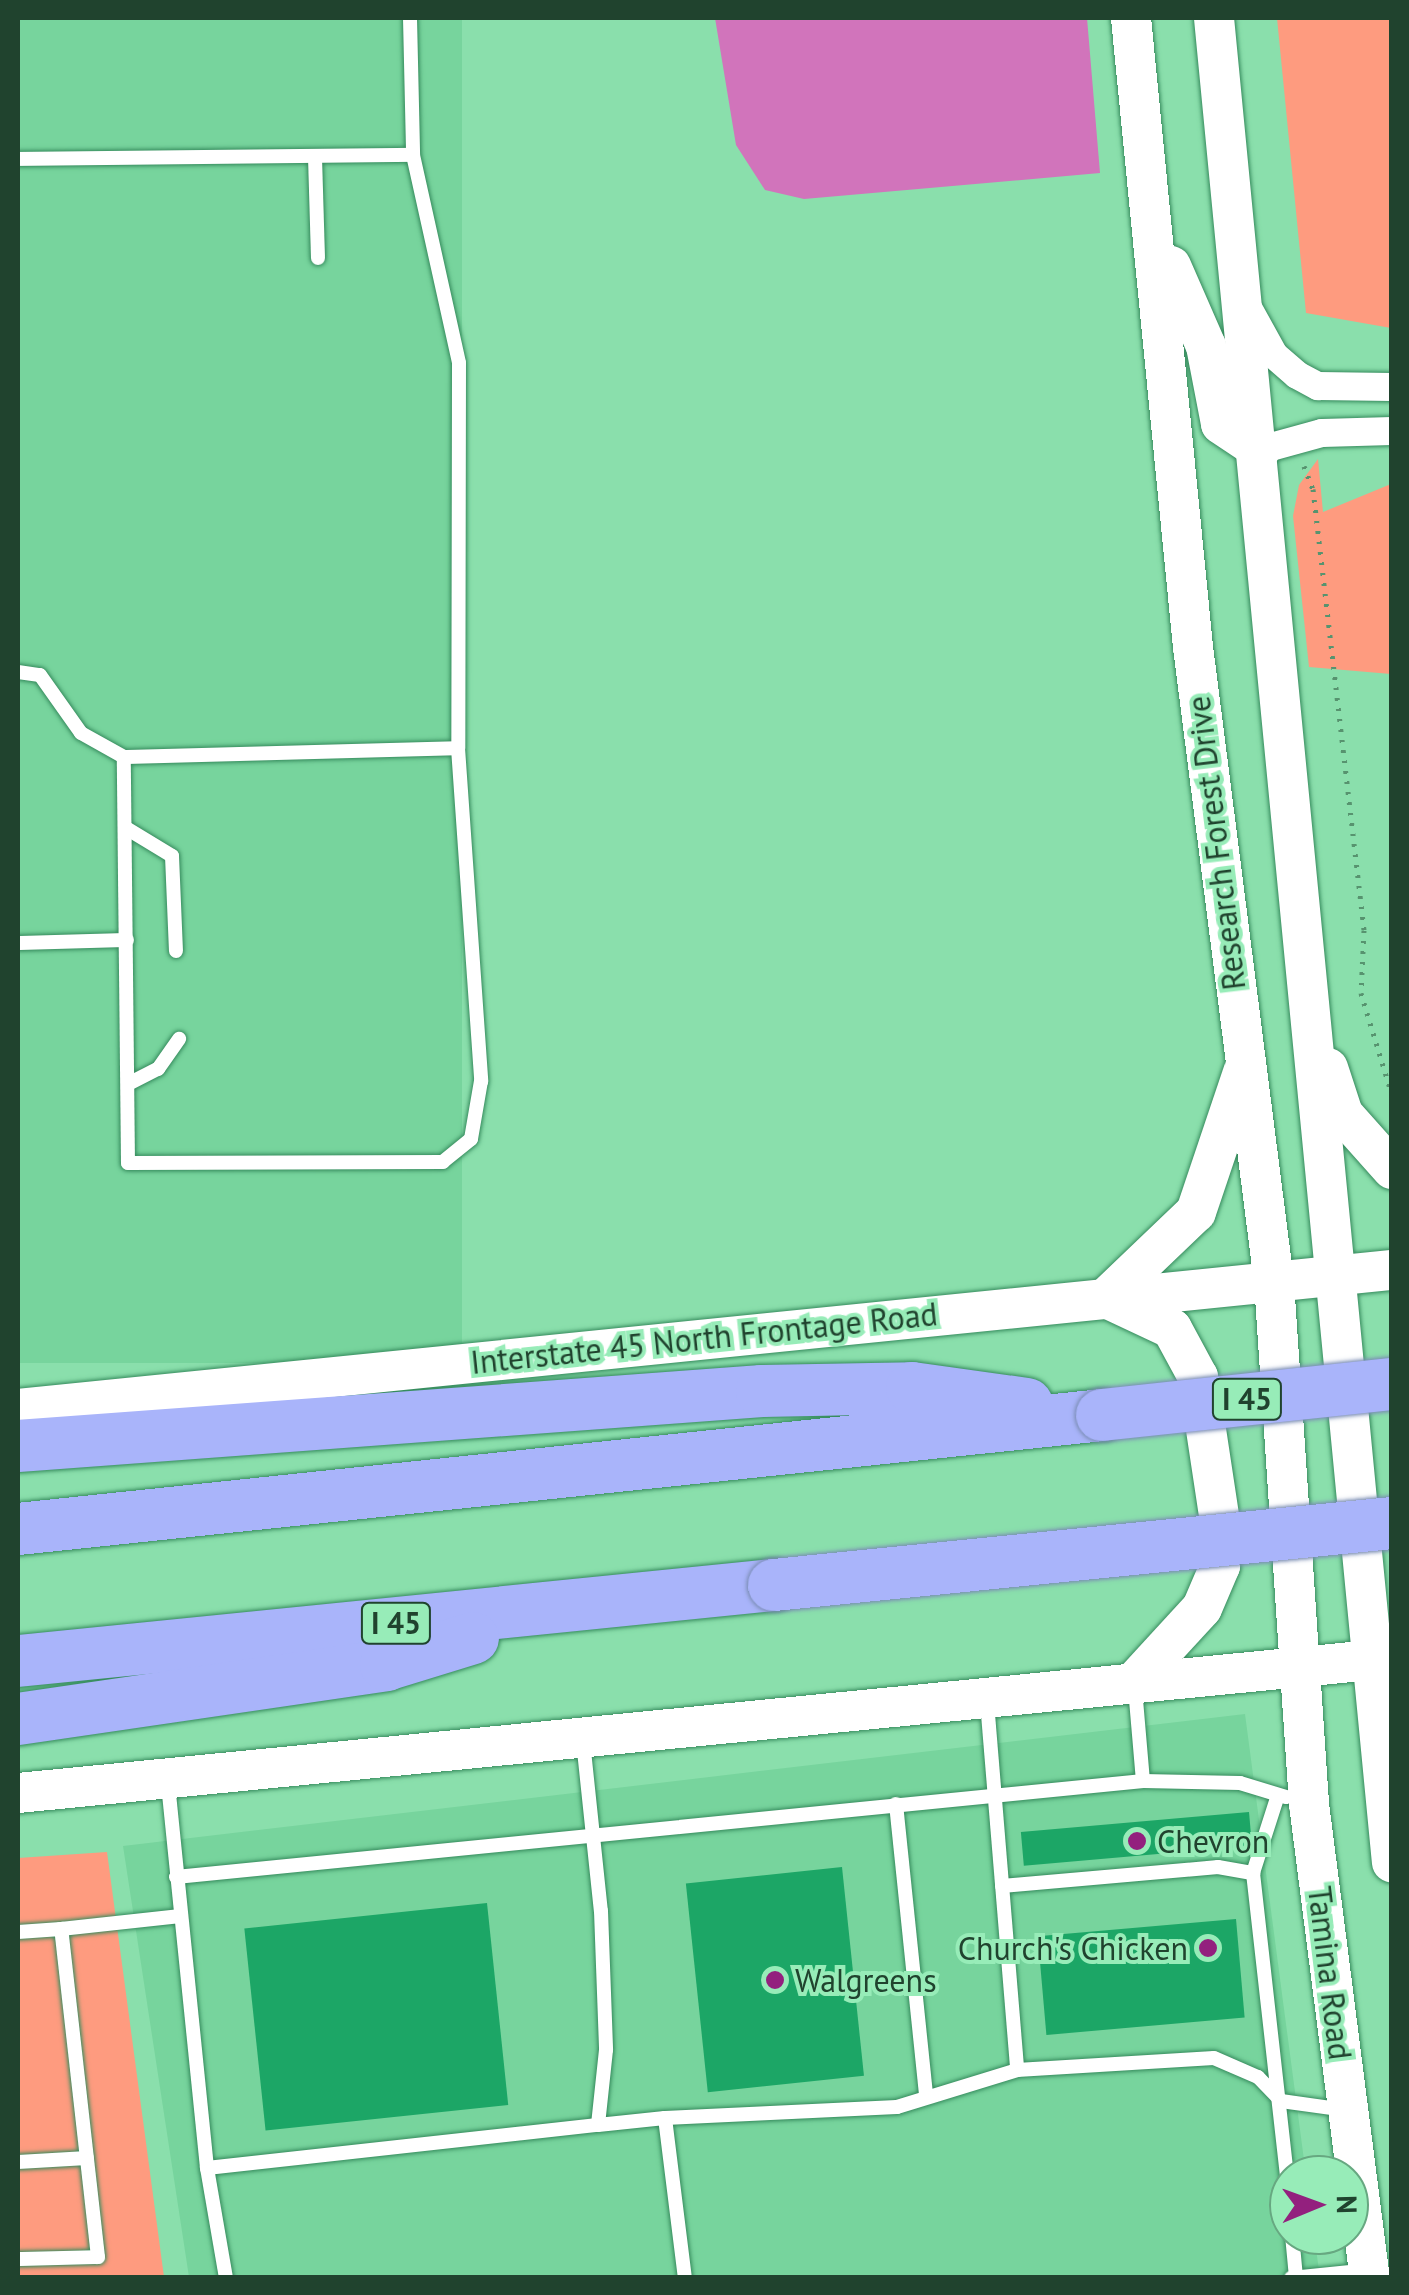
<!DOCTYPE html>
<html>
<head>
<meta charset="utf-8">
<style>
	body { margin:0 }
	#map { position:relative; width:1409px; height:2295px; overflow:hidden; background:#8adfac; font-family:"PT Sans",sans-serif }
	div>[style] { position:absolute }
	.built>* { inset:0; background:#77d49d; transform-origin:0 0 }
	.green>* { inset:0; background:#fe9b7f }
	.water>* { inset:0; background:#d174bb }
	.building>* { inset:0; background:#1ca666; transform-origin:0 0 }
	.path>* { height:5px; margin-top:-2.5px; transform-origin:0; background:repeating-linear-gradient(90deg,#57936f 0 2.5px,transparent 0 10.5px) }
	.roads { filter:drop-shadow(0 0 2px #368b5d) drop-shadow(0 0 2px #368b5d) }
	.lane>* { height:14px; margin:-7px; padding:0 7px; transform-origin:7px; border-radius:7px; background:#fff }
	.street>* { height:28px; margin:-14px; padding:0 14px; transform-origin:14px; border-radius:14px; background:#fff }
	.secondary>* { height:40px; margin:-20px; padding:0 20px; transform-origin:20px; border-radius:20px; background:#fff }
	.highway>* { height:52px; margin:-26px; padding:0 26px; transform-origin:26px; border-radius:26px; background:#a9b4fa }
	.bridges { filter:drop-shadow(0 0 2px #798cb3) drop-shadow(0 0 2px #798cb3) }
	.highway-bridge>* { height:52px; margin:-26px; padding:0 26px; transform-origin:26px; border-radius:26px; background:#a9b4fa }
	.dots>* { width:28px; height:28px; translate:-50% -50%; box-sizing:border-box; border:5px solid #97ecb8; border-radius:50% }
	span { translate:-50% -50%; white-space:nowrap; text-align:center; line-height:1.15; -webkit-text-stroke:8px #97ecb8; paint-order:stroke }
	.shield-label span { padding:2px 8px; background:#97ecb8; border:2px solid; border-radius:8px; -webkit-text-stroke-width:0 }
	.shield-label { font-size:30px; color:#20432e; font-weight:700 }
	.street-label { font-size:32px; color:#20432e }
	.poi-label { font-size:32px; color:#20432e }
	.left { translate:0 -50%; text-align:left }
	.right { translate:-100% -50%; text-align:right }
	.frame { position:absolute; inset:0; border:20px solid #20432e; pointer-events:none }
	.north { position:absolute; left:1269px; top:2155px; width:100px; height:100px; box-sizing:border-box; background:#97ecb8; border:2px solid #67a881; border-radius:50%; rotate:89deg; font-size:28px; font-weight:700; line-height:40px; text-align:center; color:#20432e }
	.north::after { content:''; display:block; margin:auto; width:35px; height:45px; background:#93207e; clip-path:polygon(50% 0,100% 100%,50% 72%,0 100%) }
</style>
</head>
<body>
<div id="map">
	<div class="built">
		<div style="left:18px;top:18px;width:444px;height:1345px"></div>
		<div style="clip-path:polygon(1245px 1714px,1306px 2175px,1289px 2175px,1289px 2235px,1314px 2235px,1320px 2277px,189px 2277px,123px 1846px)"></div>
	</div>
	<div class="green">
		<div style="clip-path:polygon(1277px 18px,1391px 18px,1391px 328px,1306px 313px)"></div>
		<div style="clip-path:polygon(1318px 459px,1323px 512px,1391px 484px,1391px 674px,1309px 667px,1293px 516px,1299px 485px)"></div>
		<div style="clip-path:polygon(107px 1852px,164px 2277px,18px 2277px,18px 1858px)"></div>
	</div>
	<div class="water">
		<div style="clip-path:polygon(715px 18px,1087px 18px,1100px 173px,804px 199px,765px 190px,736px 145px)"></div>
	</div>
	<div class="building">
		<div style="left:1249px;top:1812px;width:34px;height:229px;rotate:85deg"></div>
		<div style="left:842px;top:1867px;width:210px;height:157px;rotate:84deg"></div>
		<div style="left:487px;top:1903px;width:203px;height:244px;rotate:84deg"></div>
		<div style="left:1236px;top:1919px;width:99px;height:199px;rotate:85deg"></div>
	</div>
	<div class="path">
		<div style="left:1304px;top:466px;width:25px;rotate:69deg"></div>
		<div style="left:1313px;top:489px;width:444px;rotate:83.4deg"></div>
		<div style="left:1364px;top:930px;width:63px;rotate:92.7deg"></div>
		<div style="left:1361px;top:993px;width:107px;rotate:73.1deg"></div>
	</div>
	<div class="roads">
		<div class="lane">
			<div style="left:410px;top:18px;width:137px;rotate:88.7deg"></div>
			<div style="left:413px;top:155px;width:213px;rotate:77.5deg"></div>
			<div style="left:459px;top:363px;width:385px;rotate:90.1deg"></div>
			<div style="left:458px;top:748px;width:334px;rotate:86deg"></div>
			<div style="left:481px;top:1081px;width:59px;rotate:99.8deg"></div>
			<div style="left:471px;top:1139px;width:36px;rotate:141deg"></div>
			<div style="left:443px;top:1162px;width:315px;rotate:179.8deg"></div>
			<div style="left:128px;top:1163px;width:406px;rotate:-90.6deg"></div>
			<div style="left:124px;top:757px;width:334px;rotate:-1.5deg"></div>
			<div style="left:315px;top:157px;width:101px;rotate:88.3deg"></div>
			<div style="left:18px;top:159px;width:395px;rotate:-0.6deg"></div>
			<div style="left:18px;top:672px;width:22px;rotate:8deg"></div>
			<div style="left:40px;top:675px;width:71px;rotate:54.7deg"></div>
			<div style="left:81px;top:733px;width:49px;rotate:29.2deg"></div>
			<div style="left:126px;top:828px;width:54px;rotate:31.3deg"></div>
			<div style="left:172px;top:856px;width:95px;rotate:87.6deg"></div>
			<div style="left:18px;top:943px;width:109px;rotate:-1.6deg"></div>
			<div style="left:128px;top:1084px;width:34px;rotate:-27deg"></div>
			<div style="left:158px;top:1069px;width:37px;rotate:-55deg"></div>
			<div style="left:1135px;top:1688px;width:93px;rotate:85.1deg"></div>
			<div style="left:1143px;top:1781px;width:97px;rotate:1.2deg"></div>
			<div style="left:1240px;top:1783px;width:48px;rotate:16.9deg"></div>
			<div style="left:987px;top:1702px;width:369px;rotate:85.3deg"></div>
			<div style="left:1017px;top:2070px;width:197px;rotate:-3.5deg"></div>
			<div style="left:1214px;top:2058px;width:48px;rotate:23.4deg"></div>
			<div style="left:1258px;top:2077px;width:33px;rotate:46deg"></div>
			<div style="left:1281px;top:2101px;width:66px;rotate:7.9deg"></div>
			<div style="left:583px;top:1741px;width:171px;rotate:84deg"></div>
			<div style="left:601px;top:1911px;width:139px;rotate:87.9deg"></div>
			<div style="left:606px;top:2050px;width:75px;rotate:96.1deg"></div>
			<div style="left:598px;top:2125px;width:67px;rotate:-6deg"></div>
			<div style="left:665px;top:2118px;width:161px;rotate:82.9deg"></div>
			<div style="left:168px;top:1784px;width:386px;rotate:84.2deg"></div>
			<div style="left:207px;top:2168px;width:112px;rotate:80.2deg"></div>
			<div style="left:1278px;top:1795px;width:82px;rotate:107.8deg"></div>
			<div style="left:1253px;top:1873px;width:323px;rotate:83.6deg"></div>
			<div style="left:896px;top:1804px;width:292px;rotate:84.1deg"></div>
			<div style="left:176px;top:1877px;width:972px;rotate:-5.67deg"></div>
			<div style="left:1002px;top:1886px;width:217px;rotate:-5deg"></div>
			<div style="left:1218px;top:1867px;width:36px;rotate:10deg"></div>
			<div style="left:18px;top:1932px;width:43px;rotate:-4deg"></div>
			<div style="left:665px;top:2118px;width:232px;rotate:-2.7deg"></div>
			<div style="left:897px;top:2107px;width:126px;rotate:-17.1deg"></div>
			<div style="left:18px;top:2162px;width:69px;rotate:-3.3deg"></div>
			<div style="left:207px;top:2168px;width:393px;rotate:-6.3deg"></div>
			<div style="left:1292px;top:2235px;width:42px;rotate:84.6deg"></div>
			<div style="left:18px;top:2259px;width:80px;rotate:-1.4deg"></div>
			<div style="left:98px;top:2257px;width:330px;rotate:-96.4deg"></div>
			<div style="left:61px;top:1929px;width:120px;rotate:-6.2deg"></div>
			<div style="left:1291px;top:2278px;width:77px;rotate:-5.9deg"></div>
		</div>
		<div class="street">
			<div style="left:1247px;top:306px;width:56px;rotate:61.1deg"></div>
			<div style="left:1274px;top:355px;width:30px;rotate:41deg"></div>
			<div style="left:1297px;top:375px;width:24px;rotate:28deg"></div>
			<div style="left:1318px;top:386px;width:74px;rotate:0.8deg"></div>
			<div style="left:1260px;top:450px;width:64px;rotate:-15.3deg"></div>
			<div style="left:1322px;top:433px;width:70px;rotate:-1.6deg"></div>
		</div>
		<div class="secondary">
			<div style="left:1131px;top:18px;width:632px;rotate:84.37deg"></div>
			<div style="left:1193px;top:647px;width:640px;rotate:82.73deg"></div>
			<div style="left:1274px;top:1282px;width:523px;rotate:86.16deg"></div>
			<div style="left:1309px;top:1804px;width:478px;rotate:82.7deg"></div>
			<div style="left:1214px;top:18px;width:1853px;rotate:84.49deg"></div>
			<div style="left:1171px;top:266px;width:87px;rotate:66.4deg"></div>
			<div style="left:1206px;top:346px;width:79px;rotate:79.1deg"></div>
			<div style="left:1221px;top:424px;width:47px;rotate:33.7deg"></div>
			<div style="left:1328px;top:1068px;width:48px;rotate:71.9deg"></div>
			<div style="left:1343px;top:1114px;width:74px;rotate:48.3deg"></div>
			<div style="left:18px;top:1409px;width:1381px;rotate:-5.78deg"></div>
			<div style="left:1134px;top:1682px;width:100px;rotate:-47.4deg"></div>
			<div style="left:1202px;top:1608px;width:46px;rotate:-66.8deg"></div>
			<div style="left:1220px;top:1566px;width:44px;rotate:-90deg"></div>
			<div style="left:1220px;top:1522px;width:147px;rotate:-98.6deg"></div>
			<div style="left:1198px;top:1377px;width:55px;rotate:-118.4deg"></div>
			<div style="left:1172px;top:1329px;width:73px;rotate:-154.8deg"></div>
			<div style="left:1106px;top:1298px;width:124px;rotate:-43.7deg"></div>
			<div style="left:1196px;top:1212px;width:148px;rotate:-71.4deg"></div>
			<div style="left:18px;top:1793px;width:1381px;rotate:-5.61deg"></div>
		</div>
		<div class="highway">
			<div style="left:18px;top:1446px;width:746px;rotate:-4.23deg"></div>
			<div style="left:762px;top:1391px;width:150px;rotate:-1.1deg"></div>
			<div style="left:912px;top:1388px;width:116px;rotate:7.9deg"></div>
			<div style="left:18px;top:1529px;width:1090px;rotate:-6deg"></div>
			<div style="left:18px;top:1661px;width:760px;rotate:-5.74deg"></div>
			<div style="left:18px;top:1719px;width:372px;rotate:-8.3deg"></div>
			<div style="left:386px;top:1665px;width:91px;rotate:-17.2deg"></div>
		</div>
	</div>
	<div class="bridges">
		<div class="highway-bridge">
			<div style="left:1102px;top:1415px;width:292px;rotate:-6.1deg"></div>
			<div style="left:774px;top:1585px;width:621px;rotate:-5.73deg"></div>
		</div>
	</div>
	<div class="dots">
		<div style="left:1137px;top:1841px;background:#93207e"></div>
		<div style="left:1208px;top:1948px;background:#93207e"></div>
		<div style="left:775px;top:1980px;background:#93207e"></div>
	</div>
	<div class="shield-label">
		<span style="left:1247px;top:1399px">I 45</span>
		<span style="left:396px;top:1623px">I 45</span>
	</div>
	<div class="street-label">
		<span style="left:1216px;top:843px;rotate:-97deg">Research Forest Drive</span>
		<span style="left:704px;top:1338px;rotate:-6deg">Interstate 45 North Frontage Road</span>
		<span style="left:1330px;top:1973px;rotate:83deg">Tamina Road</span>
	</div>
	<div class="poi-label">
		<span class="left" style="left:1157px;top:1841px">Chevron</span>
		<span class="right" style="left:1188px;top:1948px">Church's Chicken</span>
		<span class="left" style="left:795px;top:1980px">Walgreens</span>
	</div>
	<div class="frame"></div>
	<div class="north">N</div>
</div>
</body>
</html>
